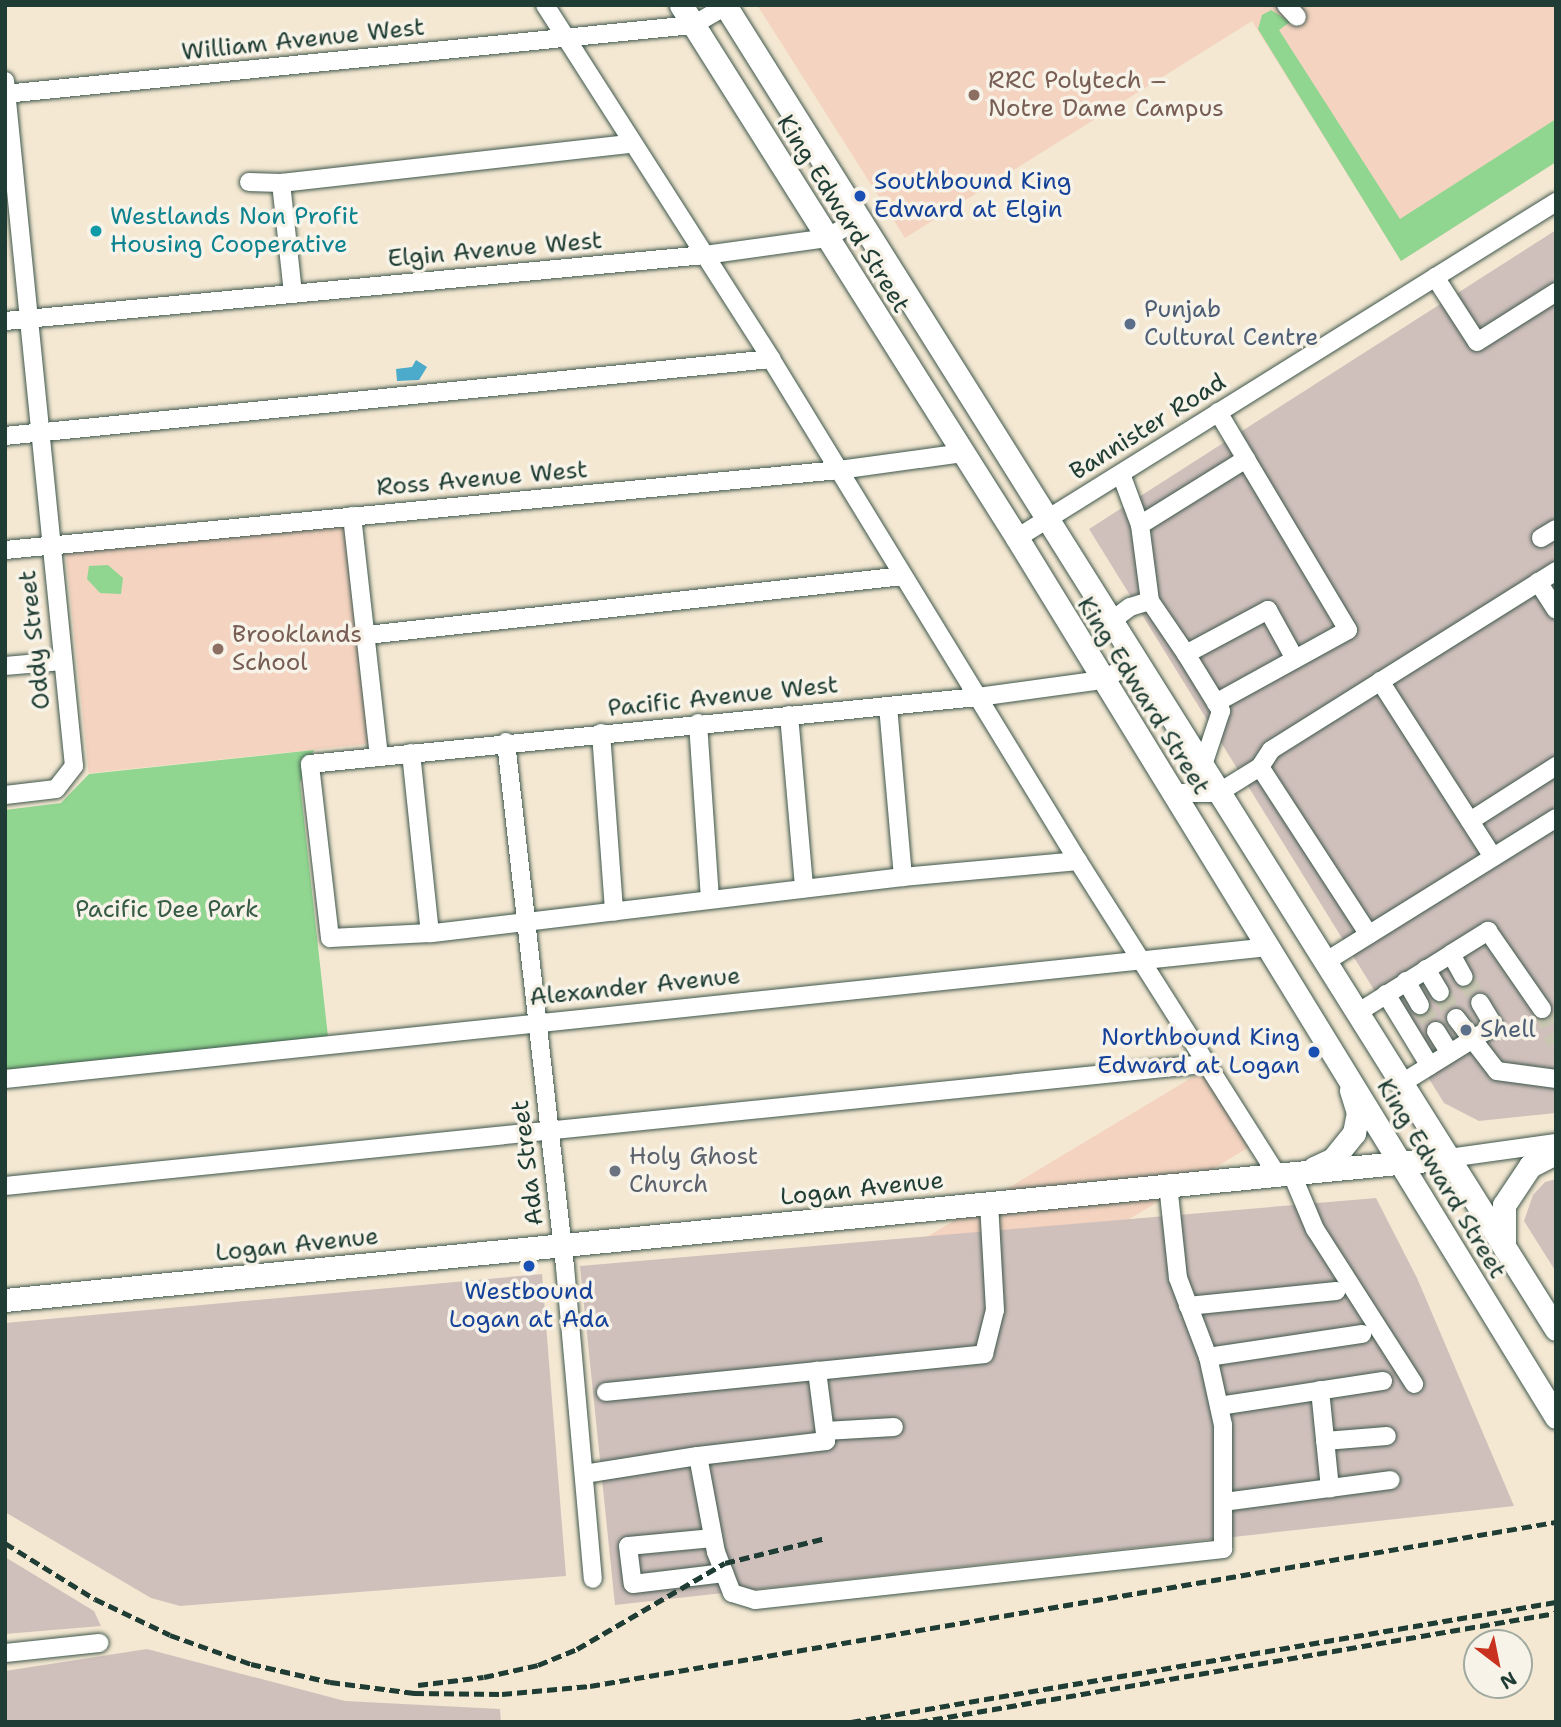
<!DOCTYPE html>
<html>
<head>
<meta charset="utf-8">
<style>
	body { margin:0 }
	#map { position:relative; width:1561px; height:1727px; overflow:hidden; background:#f4e8d2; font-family:"Shantell Sans",sans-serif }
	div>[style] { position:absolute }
	.built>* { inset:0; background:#f4d3c0; transform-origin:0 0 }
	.industrial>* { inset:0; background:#d0c0bc }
	.green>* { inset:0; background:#91d690 }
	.water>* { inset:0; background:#4caacb }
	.minor-tunnel>* { height:18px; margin-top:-9px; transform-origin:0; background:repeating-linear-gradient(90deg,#c9c6b2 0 18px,transparent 0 27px) }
	.roads { filter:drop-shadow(0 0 2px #3f574c) drop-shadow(0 0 2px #3f574c) }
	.minor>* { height:18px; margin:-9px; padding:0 9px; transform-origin:9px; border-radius:9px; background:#fff }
	.major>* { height:23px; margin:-11.5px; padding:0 11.5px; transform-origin:11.5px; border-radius:11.5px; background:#fff }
	.rail>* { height:5px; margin-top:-2.5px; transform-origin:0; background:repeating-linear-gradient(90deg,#1f3d34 0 10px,transparent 0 15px) }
	.dots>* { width:19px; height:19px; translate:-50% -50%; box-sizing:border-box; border:4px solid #f7f3e8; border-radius:50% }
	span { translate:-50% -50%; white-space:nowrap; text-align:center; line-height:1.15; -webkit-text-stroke:7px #f7f3e8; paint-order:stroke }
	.street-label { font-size:24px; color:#1f3d34 }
	.education-label { font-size:24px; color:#785e54 }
	.left { translate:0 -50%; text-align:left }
	.transit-label { font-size:24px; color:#164399 }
	.right { translate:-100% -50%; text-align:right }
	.culture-label { font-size:24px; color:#0d838f }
	.service-label { font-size:24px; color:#4e5e75 }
	.park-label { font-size:24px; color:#365c46 }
	.worship-label { font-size:24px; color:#5b616d }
	.frame { position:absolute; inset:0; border:7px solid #1f3d34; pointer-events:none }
	.north { position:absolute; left:1463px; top:1629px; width:70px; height:70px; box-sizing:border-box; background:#f7f3e8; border:2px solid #a1aaa0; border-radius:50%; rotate:148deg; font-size:19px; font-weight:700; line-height:28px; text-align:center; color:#1f3d34 }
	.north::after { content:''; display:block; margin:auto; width:24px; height:32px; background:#c8321e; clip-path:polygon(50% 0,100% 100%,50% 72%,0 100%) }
</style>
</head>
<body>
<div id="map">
	<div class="built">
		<div style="clip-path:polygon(757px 5px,1556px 5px,1556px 162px,1401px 261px,1252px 21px,905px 238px)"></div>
		<div style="left:346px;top:524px;width:221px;height:282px;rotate:84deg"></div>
		<div style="left:1203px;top:1071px;width:89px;height:515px;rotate:59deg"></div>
	</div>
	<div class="industrial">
		<div style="clip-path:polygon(1556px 230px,1556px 1113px,1479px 1121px,1444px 1103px,1089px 529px)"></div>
		<div style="clip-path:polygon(1556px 1179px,1556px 1272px,1524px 1221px,1533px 1195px,1545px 1182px)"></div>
		<div style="clip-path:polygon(1376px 1198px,1417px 1278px,1514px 1506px,615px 1605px,580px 1266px)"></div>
		<div style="clip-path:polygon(542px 1274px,566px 1576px,180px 1606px,151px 1598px,5px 1512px,5px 1323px)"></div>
		<div style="clip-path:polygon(5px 1557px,94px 1611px,101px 1626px,5px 1634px)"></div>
		<div style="clip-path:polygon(147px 1649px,345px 1701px,500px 1709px,501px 1722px,5px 1722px,5px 1671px)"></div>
	</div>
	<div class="green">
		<div style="clip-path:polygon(1271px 10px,1290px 22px,1279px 30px,1400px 219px,1556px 119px,1556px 162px,1401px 261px,1258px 29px,1262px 15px)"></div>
		<div style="clip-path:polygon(108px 565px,123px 578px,121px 594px,100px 593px,87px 579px,89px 566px)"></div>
		<div style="clip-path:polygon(314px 750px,300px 783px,328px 1037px,5px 1070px,5px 810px,61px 803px,89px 774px)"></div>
	</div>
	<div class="water">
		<div style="clip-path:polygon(416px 360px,427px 367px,419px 380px,397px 381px,396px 369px,412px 367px)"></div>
	</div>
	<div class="minor-tunnel">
		<div style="left:1464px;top:977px;width:31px;rotate:58deg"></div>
		<div style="left:1440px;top:992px;width:31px;rotate:58deg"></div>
		<div style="left:1420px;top:1005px;width:31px;rotate:58deg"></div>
		<div style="left:1542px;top:1009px;width:37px;rotate:68deg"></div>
	</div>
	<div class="roads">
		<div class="minor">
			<div style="left:545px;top:5px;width:420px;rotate:57.4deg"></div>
			<div style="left:771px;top:359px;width:588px;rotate:58.55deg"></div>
			<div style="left:1078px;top:861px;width:370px;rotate:57.6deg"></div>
			<div style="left:1286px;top:5px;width:16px;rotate:47deg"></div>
			<div style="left:5px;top:81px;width:688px;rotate:84.25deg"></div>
			<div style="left:74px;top:766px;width:29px;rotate:128deg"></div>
			<div style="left:56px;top:789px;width:51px;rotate:173.3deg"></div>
			<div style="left:5px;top:94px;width:691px;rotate:-5.73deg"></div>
			<div style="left:693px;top:25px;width:38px;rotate:-30deg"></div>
			<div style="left:249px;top:182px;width:32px;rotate:2deg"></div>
			<div style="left:281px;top:183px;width:352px;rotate:-6.4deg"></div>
			<div style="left:281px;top:183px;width:111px;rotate:83.8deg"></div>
			<div style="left:1435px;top:277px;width:77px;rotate:57.1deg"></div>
			<div style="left:1477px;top:342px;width:93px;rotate:-32.3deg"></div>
			<div style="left:5px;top:321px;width:703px;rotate:-5.39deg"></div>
			<div style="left:705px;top:255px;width:123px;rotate:-7.9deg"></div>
			<div style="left:827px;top:238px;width:37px;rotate:-31deg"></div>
			<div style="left:1218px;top:412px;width:55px;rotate:59.2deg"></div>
			<div style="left:5px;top:436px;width:770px;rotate:-5.74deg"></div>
			<div style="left:1121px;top:474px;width:54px;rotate:69.6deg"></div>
			<div style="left:1140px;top:525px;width:77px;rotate:82.5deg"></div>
			<div style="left:352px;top:516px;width:242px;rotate:83.6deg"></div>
			<div style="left:1140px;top:525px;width:125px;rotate:-31.9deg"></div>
			<div style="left:1246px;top:459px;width:199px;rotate:59.2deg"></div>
			<div style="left:1348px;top:630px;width:151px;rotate:151.1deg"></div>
			<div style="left:1017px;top:538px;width:635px;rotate:-31.94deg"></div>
			<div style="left:1541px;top:538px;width:17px;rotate:-31deg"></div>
			<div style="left:5px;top:550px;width:838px;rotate:-5.48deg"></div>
			<div style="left:839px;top:470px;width:125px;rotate:-7.8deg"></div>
			<div style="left:1538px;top:582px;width:33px;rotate:57deg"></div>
			<div style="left:1110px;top:622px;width:25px;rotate:-37deg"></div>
			<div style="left:1130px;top:607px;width:21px;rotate:-17deg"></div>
			<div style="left:1150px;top:601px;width:64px;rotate:55.8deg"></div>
			<div style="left:1186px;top:654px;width:67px;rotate:58.4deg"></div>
			<div style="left:1221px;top:711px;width:60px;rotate:108.4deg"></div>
			<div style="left:367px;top:635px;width:539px;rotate:-6.28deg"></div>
			<div style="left:1186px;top:654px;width:93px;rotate:-28.2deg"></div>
			<div style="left:1268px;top:610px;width:56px;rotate:61.1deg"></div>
			<div style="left:5px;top:666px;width:57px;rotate:-5deg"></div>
			<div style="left:1380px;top:681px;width:209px;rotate:57.3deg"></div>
			<div style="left:888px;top:706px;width:172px;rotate:85deg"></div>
			<div style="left:789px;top:715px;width:174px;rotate:85deg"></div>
			<div style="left:698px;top:723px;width:176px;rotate:86.1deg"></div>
			<div style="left:601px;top:733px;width:179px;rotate:85.8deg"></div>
			<div style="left:506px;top:742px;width:528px;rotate:83.59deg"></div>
			<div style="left:565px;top:1267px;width:313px;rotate:84.9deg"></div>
			<div style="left:411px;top:753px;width:181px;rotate:84deg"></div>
			<div style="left:1260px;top:767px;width:20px;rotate:-57deg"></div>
			<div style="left:1271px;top:750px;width:337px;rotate:-32.1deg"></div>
			<div style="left:1172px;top:793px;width:46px"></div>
			<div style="left:1218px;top:793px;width:49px;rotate:-31.8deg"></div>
			<div style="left:1260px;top:767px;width:200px;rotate:57deg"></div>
			<div style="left:1470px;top:821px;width:102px;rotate:-32.6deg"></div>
			<div style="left:1078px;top:861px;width:176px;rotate:174.8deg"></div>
			<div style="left:903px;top:877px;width:476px;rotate:173.2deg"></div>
			<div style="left:430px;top:933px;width:100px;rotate:177.1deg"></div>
			<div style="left:330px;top:938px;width:175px;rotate:-96.6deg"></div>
			<div style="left:310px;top:764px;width:671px;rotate:-5.73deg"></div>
			<div style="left:978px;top:697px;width:125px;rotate:-7.8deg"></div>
			<div style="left:1102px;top:680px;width:38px;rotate:-29deg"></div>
			<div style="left:1451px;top:954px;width:44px;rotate:-31.9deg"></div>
			<div style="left:1488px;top:931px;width:95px;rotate:55.3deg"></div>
			<div style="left:1325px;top:962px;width:272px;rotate:-31.9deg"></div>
			<div style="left:1426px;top:969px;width:27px;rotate:59deg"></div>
			<div style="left:1406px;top:981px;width:28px;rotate:60deg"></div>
			<div style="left:1386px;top:994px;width:84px;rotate:58.6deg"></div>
			<div style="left:1357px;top:1013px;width:111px;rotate:-32.1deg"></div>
			<div style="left:1451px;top:954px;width:26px;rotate:61deg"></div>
			<div style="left:1456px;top:1018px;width:67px;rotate:52.3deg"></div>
			<div style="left:1497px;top:1071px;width:60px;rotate:7.7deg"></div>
			<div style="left:1436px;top:1031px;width:26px;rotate:58deg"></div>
			<div style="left:5px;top:1079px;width:1271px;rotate:-5.96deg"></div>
			<div style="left:1402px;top:1083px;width:108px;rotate:-31.8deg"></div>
			<div style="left:1494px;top:1026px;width:27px;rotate:-121deg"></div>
			<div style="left:1449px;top:1158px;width:108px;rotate:-8deg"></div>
			<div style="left:1291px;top:1172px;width:62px;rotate:67.2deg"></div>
			<div style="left:1315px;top:1229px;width:184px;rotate:57.4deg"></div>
			<div style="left:5px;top:1186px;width:1206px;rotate:-5.81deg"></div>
			<div style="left:1188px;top:1306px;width:149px;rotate:-5.8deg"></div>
			<div style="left:1208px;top:1357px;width:156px;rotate:-8.5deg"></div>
			<div style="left:1320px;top:1390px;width:99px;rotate:84.2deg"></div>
			<div style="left:606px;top:1392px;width:380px;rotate:-5.7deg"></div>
			<div style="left:984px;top:1354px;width:45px;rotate:-76deg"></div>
			<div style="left:995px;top:1310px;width:108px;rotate:-93.2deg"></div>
			<div style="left:1219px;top:1406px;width:166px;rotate:-8.7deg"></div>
			<div style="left:825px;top:1431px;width:69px;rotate:-3.3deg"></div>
			<div style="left:1325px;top:1441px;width:62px;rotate:-4.6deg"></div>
			<div style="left:698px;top:1456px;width:129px;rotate:-6.7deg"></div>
			<div style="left:826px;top:1441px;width:71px;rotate:-97.3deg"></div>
			<div style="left:584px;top:1474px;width:115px;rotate:-9deg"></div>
			<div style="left:698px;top:1456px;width:98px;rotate:79.4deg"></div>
			<div style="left:716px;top:1552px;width:44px;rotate:68.7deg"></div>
			<div style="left:732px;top:1593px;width:24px;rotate:17deg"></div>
			<div style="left:755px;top:1600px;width:471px;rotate:-6.2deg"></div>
			<div style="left:1223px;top:1549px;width:124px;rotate:-90deg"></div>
			<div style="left:1223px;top:1425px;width:70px;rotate:-102.4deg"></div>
			<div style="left:1208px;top:1357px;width:85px;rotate:-110.8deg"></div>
			<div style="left:1178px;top:1278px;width:95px;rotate:-96.1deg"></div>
			<div style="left:1224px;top:1502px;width:168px;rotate:-7.5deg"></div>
			<div style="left:713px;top:1538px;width:85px;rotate:174.6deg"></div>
			<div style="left:628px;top:1546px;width:38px;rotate:83deg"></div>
			<div style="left:633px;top:1584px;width:92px;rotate:-6.9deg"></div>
			<div style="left:5px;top:1653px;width:95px;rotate:-6.1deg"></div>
		</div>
		<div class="major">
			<div style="left:681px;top:5px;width:630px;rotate:57.77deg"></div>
			<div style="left:1017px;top:538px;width:1031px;rotate:58.48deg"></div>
			<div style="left:725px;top:5px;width:1563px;rotate:57.89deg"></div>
			<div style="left:1314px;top:1168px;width:21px;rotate:-25deg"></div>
			<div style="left:1333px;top:1159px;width:33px;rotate:-51deg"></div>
			<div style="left:1354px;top:1133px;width:20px;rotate:-79deg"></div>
			<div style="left:1358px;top:1113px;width:24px;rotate:-107deg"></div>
			<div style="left:1504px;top:1247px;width:42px;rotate:-90deg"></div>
			<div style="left:1504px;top:1205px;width:47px;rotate:-56.3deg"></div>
			<div style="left:1530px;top:1166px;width:29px;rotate:-27deg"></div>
			<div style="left:5px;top:1300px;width:1451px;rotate:-5.62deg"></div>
		</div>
	</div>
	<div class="rail">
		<div style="left:5px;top:1543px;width:106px;rotate:31.9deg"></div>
		<div style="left:95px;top:1599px;width:83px;rotate:25.6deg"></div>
		<div style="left:170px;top:1635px;width:86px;rotate:19.7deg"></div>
		<div style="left:251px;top:1664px;width:81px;rotate:12.8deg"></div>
		<div style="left:330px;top:1682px;width:85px;rotate:7.5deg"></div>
		<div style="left:414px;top:1693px;width:88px;rotate:0.7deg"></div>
		<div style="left:502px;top:1694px;width:88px;rotate:-5.2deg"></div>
		<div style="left:590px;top:1686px;width:980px;rotate:-9.64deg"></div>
		<div style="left:418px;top:1685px;width:66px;rotate:-6.9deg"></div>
		<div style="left:484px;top:1677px;width:55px;rotate:-12.5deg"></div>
		<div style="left:538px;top:1665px;width:42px;rotate:-22.3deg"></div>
		<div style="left:577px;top:1649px;width:171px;rotate:-30.2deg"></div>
		<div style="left:725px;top:1563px;width:104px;rotate:-13.9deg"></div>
		<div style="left:851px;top:1722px;width:715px;rotate:-9.66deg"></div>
		<div style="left:918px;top:1722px;width:647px;rotate:-9.7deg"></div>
	</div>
	<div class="dots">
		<div style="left:974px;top:95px;background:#8d6e63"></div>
		<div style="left:860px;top:196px;background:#1a4fb4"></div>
		<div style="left:96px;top:231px;background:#0f9aa8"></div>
		<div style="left:1130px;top:324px;background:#5c6f8a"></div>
		<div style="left:218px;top:649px;background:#8d6e63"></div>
		<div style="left:1466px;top:1030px;background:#5c6f8a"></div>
		<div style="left:1314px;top:1052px;background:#1a4fb4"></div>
		<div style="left:615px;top:1171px;background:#6b7280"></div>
		<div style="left:529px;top:1266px;background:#1a4fb4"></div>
	</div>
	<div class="street-label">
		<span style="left:303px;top:40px;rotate:-6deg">William Avenue West</span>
		<span style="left:843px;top:214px;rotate:58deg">King Edward Street</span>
		<span style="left:495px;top:250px;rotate:-5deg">Elgin Avenue West</span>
		<span style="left:1148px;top:427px;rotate:-32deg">Bannister Road</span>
		<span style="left:482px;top:479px;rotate:-5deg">Ross Avenue West</span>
		<span style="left:35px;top:640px;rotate:-96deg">Oddy Street</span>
		<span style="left:1143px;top:696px;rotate:58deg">King Edward Street</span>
		<span style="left:723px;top:697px;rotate:-6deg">Pacific Avenue West</span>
		<span style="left:635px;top:987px;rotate:-6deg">Alexander Avenue</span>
		<span style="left:528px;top:1163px;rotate:-97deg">Ada Street</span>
		<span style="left:1441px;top:1179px;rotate:59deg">King Edward Street</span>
		<span style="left:862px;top:1189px;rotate:-6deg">Logan Avenue</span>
		<span style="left:297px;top:1245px;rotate:-6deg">Logan Avenue</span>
	</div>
	<div class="education-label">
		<span class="left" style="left:988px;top:95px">RRC Polytech –<br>Notre Dame Campus</span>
		<span class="left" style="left:232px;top:649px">Brooklands<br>School</span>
	</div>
	<div class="transit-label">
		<span class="left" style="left:874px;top:196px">Southbound King<br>Edward at Elgin</span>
		<span class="right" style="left:1300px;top:1052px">Northbound King<br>Edward at Logan</span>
		<span style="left:529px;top:1306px">Westbound<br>Logan at Ada</span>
	</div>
	<div class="culture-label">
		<span class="left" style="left:110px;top:231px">Westlands Non Profit<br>Housing Cooperative</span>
	</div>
	<div class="service-label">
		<span class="left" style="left:1144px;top:324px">Punjab<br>Cultural Centre</span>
		<span class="left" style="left:1480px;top:1030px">Shell</span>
	</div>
	<div class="park-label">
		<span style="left:167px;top:910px">Pacific Dee Park</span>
	</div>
	<div class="worship-label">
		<span class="left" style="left:629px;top:1171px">Holy Ghost<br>Church</span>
	</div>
	<div class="frame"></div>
	<div class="north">N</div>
</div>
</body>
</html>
